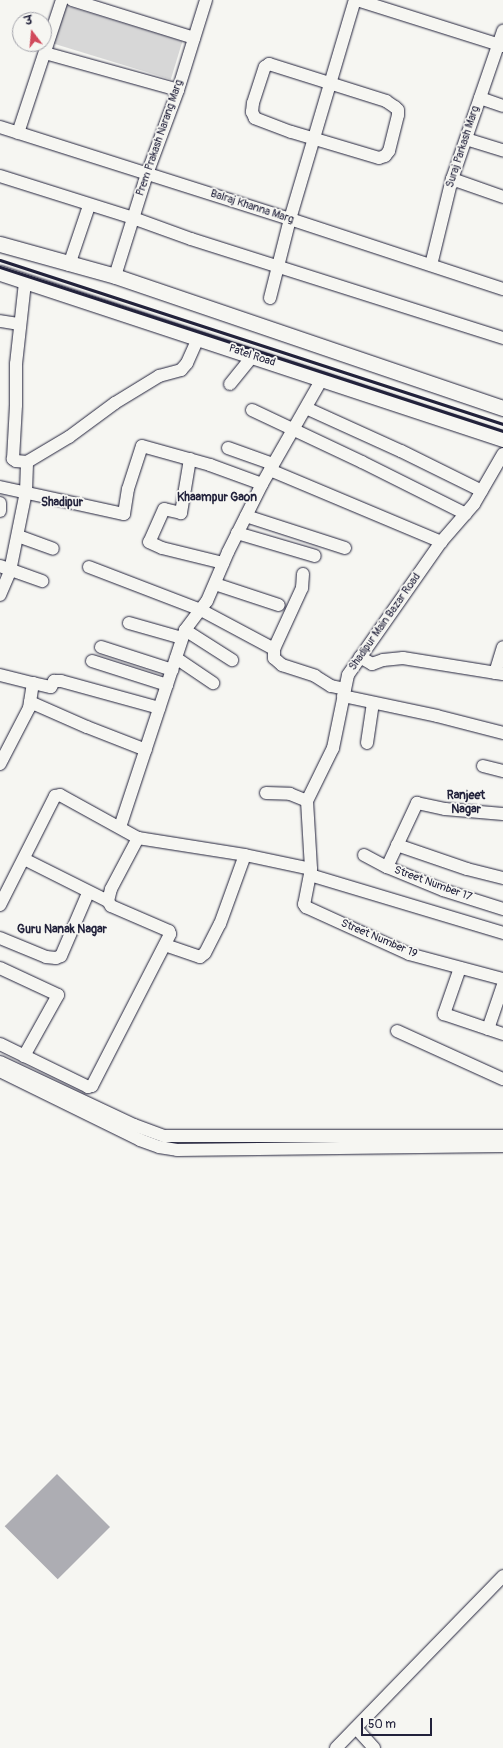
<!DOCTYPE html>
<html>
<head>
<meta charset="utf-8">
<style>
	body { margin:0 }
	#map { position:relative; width:503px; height:1748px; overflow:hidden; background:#f6f6f2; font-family:Pangolin,"Playpen Sans Deva",sans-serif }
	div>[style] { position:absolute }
	.green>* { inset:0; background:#d7d7d7; transform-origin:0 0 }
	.water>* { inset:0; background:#adadb3; transform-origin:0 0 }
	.stream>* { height:3px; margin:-1.5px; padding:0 1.5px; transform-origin:1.5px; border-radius:1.5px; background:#adadb3 }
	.roads { filter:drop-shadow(0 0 1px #22223b) drop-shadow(0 0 1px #22223b) }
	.minor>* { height:12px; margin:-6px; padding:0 6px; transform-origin:6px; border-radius:6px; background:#f6f6f2 }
	.major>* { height:15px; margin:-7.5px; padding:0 7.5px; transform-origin:7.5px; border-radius:7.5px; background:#f6f6f2 }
	.rail>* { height:3px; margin:-1.5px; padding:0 1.5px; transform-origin:1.5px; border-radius:1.5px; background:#22223b }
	span { translate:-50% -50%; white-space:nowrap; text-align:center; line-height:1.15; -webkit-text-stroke:3.5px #f6f6f2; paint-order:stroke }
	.street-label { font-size:11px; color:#22223b }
	.neighbourhood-label { font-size:12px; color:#22223b; font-weight:700 }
	.north { position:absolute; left:12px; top:12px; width:40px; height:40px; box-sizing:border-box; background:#f6f6f2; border:1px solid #a1a1a9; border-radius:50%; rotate:344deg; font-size:11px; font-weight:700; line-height:16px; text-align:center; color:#22223b }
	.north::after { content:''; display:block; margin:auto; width:14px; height:18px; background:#d1495b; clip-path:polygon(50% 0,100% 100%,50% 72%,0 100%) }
	.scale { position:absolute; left:361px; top:1718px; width:71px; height:18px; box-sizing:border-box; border:2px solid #22223b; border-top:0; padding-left:5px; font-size:12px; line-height:14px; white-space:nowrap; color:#22223b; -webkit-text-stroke:3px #f6f6f2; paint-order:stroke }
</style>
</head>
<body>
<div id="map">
	<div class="green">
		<div style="left:61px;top:4px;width:127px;height:40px;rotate:17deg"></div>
	</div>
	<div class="water">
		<div style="left:57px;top:1474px;width:75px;height:74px;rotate:45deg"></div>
	</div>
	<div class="stream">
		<div style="left:167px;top:1141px;width:17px;rotate:7deg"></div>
		<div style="left:184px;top:1143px;width:87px;rotate:-0.7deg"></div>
	</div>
	<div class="roads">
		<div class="minor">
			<div style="left:72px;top:0;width:128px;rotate:17.3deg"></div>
			<div style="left:357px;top:0;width:153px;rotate:17.5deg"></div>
			<div style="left:45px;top:53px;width:138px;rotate:15.5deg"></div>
			<div style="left:269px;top:64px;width:123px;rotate:17.5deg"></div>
			<div style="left:386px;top:101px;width:11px;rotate:34deg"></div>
			<div style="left:395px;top:107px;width:4px;rotate:45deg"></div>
			<div style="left:398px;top:110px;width:5px;rotate:90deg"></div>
			<div style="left:398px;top:115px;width:37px;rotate:104deg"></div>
			<div style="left:389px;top:151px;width:6px;rotate:129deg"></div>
			<div style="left:385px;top:156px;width:6px;rotate:162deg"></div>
			<div style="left:379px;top:158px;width:92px;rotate:-163.5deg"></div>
			<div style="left:291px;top:132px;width:39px;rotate:-159deg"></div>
			<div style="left:255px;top:118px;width:7px;rotate:-117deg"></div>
			<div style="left:252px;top:112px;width:9px;rotate:-84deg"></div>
			<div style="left:253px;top:103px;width:38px;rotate:-72deg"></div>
			<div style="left:265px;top:67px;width:5px;rotate:-37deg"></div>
			<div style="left:480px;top:98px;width:24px;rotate:19deg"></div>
			<div style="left:0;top:127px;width:304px;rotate:17.6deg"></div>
			<div style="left:290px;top:219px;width:224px;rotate:18.2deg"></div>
			<div style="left:18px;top:133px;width:140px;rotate:-71.7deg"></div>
			<div style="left:466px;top:139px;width:39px;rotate:17deg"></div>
			<div style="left:0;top:176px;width:139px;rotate:17.5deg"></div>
			<div style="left:133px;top:218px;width:62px;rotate:19.9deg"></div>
			<div style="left:191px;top:239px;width:327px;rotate:17.6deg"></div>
			<div style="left:452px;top:179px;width:54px;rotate:19.4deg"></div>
			<div style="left:69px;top:265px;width:62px;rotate:-71.3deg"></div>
			<div style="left:431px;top:265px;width:89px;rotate:-76.3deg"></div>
			<div style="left:452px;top:179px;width:157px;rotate:-71deg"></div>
			<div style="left:115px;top:276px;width:107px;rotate:-72.6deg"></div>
			<div style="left:147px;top:174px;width:90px;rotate:-69.7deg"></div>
			<div style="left:178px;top:90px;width:94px;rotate:-72.7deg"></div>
			<div style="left:270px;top:298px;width:81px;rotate:-75.8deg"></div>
			<div style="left:290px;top:219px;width:228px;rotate:-73.5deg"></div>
			<div style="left:0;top:321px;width:20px;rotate:9deg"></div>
			<div style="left:230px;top:384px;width:36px;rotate:-51deg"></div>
			<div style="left:306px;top:408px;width:104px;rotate:24.4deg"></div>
			<div style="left:401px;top:451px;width:90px;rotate:26.3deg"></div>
			<div style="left:252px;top:410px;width:122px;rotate:25.3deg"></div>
			<div style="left:362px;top:462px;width:116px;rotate:26.6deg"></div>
			<div style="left:228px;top:448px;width:48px;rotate:19.6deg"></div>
			<div style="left:503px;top:454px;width:58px;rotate:120.1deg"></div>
			<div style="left:474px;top:504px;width:50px;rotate:131deg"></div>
			<div style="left:441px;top:542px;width:162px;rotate:125deg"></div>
			<div style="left:348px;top:675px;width:75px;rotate:101.6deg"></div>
			<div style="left:333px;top:748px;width:59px;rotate:116.1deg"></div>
			<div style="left:307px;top:801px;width:68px;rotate:86.6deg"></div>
			<div style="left:311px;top:869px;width:36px;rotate:101deg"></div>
			<div style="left:304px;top:904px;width:4px;rotate:56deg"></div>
			<div style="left:306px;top:907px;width:113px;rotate:24.5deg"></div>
			<div style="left:409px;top:954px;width:97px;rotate:14.9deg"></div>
			<div style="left:190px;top:459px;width:55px;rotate:99.5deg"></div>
			<div style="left:181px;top:513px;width:17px;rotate:-167deg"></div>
			<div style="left:164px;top:509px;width:36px;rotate:114deg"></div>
			<div style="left:149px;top:542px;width:14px;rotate:25deg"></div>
			<div style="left:162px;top:548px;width:63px;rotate:13.8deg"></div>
			<div style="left:27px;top:462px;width:49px;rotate:-30.8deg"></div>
			<div style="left:69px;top:437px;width:57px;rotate:-36.5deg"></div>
			<div style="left:115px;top:403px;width:52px;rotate:-31.5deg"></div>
			<div style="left:159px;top:376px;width:23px;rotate:-15deg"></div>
			<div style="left:181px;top:370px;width:9px;rotate:-49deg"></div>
			<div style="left:187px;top:363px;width:27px;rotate:-66deg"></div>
			<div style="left:270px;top:470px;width:186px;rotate:22.8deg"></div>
			<div style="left:0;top:487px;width:127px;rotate:12.3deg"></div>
			<div style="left:124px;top:514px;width:25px;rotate:-81deg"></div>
			<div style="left:128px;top:489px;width:45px;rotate:-72deg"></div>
			<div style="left:142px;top:446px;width:71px;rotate:15.6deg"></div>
			<div style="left:210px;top:465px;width:55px;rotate:20.1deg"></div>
			<div style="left:0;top:503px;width:8px;rotate:90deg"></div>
			<div style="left:246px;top:516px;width:104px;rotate:17.9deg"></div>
			<div style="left:237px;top:533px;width:81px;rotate:16.4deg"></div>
			<div style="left:18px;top:536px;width:37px;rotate:20deg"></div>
			<div style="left:0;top:566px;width:45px;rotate:19.7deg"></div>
			<div style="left:89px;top:567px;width:120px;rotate:21deg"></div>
			<div style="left:201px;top:610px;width:83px;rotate:28.1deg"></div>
			<div style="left:303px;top:574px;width:14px;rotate:94deg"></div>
			<div style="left:302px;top:588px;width:67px;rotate:114.7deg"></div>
			<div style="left:274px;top:649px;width:9px;rotate:90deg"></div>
			<div style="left:274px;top:658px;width:11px;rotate:41deg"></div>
			<div style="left:282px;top:665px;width:35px;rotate:18deg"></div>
			<div style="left:315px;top:676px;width:19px;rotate:32deg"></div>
			<div style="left:331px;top:686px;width:14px;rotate:12deg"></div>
			<div style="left:215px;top:584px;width:67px;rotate:18.2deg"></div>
			<div style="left:0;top:595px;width:26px;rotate:-67deg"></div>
			<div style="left:10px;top:571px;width:81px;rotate:-78.6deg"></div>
			<div style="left:26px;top:492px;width:30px;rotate:-88deg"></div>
			<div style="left:27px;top:462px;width:11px;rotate:-175deg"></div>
			<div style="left:16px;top:461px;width:4px;rotate:-146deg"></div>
			<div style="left:13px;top:459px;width:54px;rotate:-86.8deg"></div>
			<div style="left:16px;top:405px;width:41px;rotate:-90deg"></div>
			<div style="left:16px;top:364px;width:82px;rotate:-83.7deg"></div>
			<div style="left:129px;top:623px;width:55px;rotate:15.8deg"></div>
			<div style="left:185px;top:630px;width:56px;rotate:32.6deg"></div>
			<div style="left:101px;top:647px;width:75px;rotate:17.9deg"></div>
			<div style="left:360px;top:657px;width:14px;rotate:30deg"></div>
			<div style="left:372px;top:664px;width:12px;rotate:-20deg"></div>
			<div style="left:383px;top:660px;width:20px;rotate:-6deg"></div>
			<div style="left:403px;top:658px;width:101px;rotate:9.1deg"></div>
			<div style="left:176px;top:658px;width:45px;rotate:34deg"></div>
			<div style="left:92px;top:661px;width:79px;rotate:17.7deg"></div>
			<div style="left:495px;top:673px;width:27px;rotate:-73deg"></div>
			<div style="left:0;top:675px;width:34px;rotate:14deg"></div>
			<div style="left:33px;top:683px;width:25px;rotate:99deg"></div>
			<div style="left:29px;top:708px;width:63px;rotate:117.4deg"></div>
			<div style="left:33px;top:683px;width:18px;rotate:13deg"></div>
			<div style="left:51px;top:687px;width:7px;rotate:-63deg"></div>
			<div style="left:54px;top:681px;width:7px"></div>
			<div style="left:61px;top:681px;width:102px;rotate:15.4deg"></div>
			<div style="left:343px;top:696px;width:96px;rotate:12deg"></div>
			<div style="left:437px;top:716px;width:68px;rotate:14.4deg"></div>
			<div style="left:30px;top:702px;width:62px;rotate:23.7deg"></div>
			<div style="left:87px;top:727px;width:63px;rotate:21.3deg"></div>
			<div style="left:367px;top:743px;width:40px;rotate:-81.5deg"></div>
			<div style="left:483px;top:766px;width:21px;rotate:14deg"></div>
			<div style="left:266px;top:793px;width:24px;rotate:2deg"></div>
			<div style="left:290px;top:794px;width:18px;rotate:22deg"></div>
			<div style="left:120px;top:827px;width:207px;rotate:-71.7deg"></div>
			<div style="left:185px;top:630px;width:36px;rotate:-53deg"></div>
			<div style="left:207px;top:601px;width:53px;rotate:-66.8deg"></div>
			<div style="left:228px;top:552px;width:76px;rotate:-63.4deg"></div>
			<div style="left:262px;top:484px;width:121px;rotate:-60.3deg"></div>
			<div style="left:397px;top:845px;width:74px;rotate:18.9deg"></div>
			<div style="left:467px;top:869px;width:37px;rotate:14deg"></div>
			<div style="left:364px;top:855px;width:26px;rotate:28deg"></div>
			<div style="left:387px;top:867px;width:61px;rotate:22.3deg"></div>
			<div style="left:443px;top:890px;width:63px;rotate:17.6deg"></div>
			<div style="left:24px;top:859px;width:94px;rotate:26.6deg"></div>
			<div style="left:387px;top:867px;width:71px;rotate:-64.9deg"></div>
			<div style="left:417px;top:803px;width:29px;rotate:12deg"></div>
			<div style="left:445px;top:809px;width:58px;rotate:4.9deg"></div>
			<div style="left:310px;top:875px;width:202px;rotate:16.7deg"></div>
			<div style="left:0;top:905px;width:122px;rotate:-63.2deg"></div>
			<div style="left:55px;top:796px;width:5px;rotate:-11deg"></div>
			<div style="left:60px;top:795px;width:89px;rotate:28.9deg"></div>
			<div style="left:0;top:938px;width:50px;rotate:22.4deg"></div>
			<div style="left:46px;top:957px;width:10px;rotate:6deg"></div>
			<div style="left:56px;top:958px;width:5px;rotate:-22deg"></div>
			<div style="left:61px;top:956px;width:69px;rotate:-66.8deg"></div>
			<div style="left:165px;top:945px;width:37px;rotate:19deg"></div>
			<div style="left:200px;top:957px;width:6px;rotate:-39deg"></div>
			<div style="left:205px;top:953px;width:33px;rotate:-63deg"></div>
			<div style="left:220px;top:924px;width:73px;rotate:-70.1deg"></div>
			<div style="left:0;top:968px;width:64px;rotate:25deg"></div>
			<div style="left:58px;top:995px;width:70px;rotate:119.1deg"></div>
			<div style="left:460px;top:968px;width:49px;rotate:109.2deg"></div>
			<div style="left:444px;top:1014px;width:62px;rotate:18.7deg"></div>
			<div style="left:488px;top:1029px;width:46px;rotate:-71.2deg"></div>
			<div style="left:397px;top:1031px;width:116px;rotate:24.4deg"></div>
			<div style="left:0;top:1044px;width:98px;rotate:26deg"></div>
			<div style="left:88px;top:1087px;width:4px;rotate:-14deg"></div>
			<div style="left:92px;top:1086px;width:171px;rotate:-62.8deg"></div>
			<div style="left:170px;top:934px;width:3px;rotate:-108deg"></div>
			<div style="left:169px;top:931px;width:63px;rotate:-156.7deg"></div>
			<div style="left:111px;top:906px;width:6px;rotate:-121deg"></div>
			<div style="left:108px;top:901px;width:12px;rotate:-76deg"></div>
			<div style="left:111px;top:889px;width:58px;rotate:-62.1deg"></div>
			<div style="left:138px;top:838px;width:108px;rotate:9deg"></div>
			<div style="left:245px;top:855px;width:67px;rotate:12deg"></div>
			<div style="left:0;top:1062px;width:148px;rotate:25.2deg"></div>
			<div style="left:134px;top:1125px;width:33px;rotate:20deg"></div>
			<div style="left:165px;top:1136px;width:338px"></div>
			<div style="left:0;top:1071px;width:156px;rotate:26.2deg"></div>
			<div style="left:140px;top:1140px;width:20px;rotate:20deg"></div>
			<div style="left:159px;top:1147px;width:18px;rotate:9deg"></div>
			<div style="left:177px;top:1150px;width:326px;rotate:-0.7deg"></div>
			<div style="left:356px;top:1728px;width:27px;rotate:48deg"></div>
			<div style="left:336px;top:1748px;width:240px;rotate:-45.8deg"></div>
		</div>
		<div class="major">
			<div style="left:0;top:244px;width:119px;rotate:15.5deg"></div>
			<div style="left:115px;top:276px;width:410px;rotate:18.8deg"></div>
			<div style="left:0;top:273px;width:530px;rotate:18.26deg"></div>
		</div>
	</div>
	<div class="rail">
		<div style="left:0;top:260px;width:529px;rotate:18.06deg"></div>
		<div style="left:0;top:267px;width:529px;rotate:18.06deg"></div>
	</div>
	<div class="street-label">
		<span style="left:160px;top:138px;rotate:-71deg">Prem Prakash Narang Marg</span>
		<span style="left:463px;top:147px;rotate:-72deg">Suraj Parkash Marg</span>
		<span style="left:252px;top:207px;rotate:18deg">Balraj Khanna Marg</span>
		<span style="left:252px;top:356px;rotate:18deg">Patel Road</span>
		<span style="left:385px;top:622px;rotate:-55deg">Shadipur Main Bazar Road</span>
		<span style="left:433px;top:884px;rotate:20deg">Street Number 17</span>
		<span style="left:379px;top:939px;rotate:23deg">Street Number 19</span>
	</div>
	<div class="neighbourhood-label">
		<span style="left:217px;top:498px">Khaampur Gaon</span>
		<span style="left:62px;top:503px">Shadipur</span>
		<span style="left:466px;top:803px">Ranjeet<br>Nagar</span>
		<span style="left:62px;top:930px">Guru Nanak Nagar</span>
	</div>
	<div class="north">उ</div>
	<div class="scale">50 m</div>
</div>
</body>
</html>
